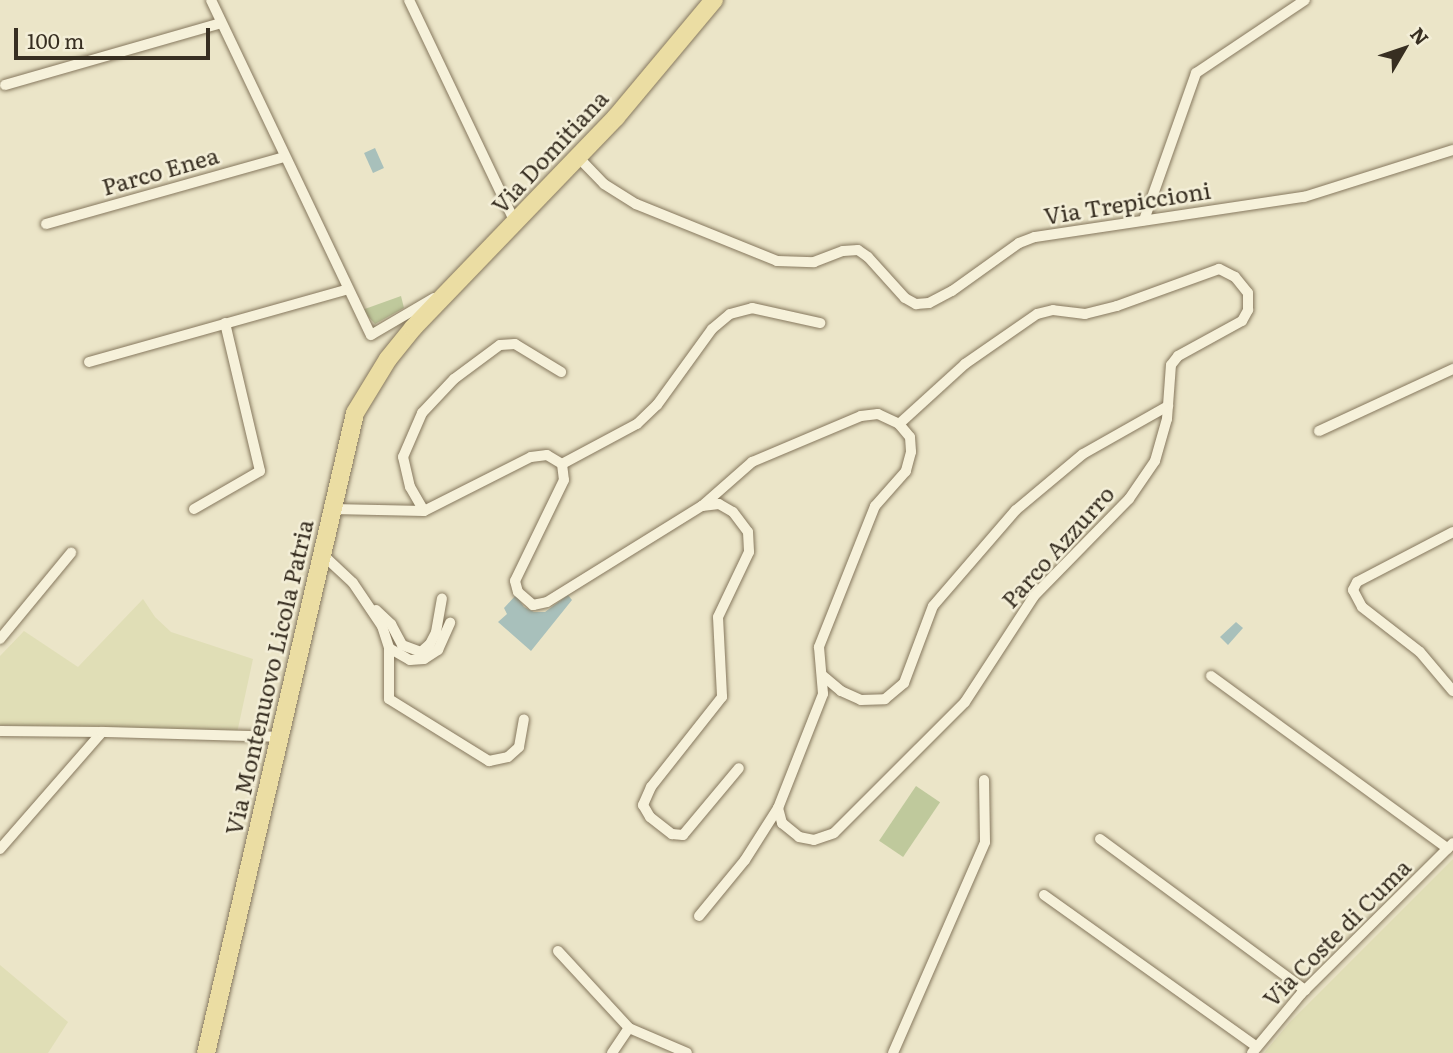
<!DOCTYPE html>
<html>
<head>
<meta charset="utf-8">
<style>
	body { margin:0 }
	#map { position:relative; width:1453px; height:1053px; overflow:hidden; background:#ebe5c8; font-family:Literata,serif }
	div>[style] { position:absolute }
	.farmland>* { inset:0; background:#e0deb6 }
	.green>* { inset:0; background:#bfc99c; transform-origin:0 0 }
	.water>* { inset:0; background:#a8c0bb; transform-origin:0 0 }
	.roads { filter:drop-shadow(0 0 2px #86785e) drop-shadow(0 0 2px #86785e) }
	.street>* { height:10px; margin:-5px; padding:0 5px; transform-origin:5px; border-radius:5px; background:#f6f1da }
	.primary>* { height:18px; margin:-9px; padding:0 9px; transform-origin:9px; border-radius:9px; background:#ebdda3 }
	span { translate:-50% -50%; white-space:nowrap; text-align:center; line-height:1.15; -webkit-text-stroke:5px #f3eed7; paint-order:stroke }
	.street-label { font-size:23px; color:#372e21 }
	.north { position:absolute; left:1369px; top:14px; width:70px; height:70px; -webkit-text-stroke:5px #f3eed7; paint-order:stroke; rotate:51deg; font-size:19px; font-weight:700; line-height:28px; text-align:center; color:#372e21 }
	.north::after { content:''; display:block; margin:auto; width:24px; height:32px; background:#372e21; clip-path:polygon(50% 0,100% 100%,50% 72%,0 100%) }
	.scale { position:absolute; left:14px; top:28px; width:196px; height:32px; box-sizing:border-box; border:4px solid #372e21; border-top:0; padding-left:9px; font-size:21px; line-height:24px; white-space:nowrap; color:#372e21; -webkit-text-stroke:5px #f3eed7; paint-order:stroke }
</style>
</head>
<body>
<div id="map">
	<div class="farmland">
		<div style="clip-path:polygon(143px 599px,155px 617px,171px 632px,253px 659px,237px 733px,0 725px,0 656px,24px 631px,78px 667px)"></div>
		<div style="clip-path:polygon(1453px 859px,1453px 1053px,1264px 1053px,1290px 1022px)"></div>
		<div style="clip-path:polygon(0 965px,68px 1022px,48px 1053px,0 1053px)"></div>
	</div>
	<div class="green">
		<div style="clip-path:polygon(401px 296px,404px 308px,375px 324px,362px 310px)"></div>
		<div style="left:916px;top:786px;width:29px;height:66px;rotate:34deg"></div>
	</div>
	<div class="water">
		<div style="left:375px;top:148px;width:22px;height:12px;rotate:66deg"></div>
		<div style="clip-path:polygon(516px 595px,524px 607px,534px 612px,545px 612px,568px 595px,572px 600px,531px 651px,498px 622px,507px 614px,504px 608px)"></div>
		<div style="clip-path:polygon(1236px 622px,1243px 628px,1228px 645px,1220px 637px)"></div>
	</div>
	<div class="roads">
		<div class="street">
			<div style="left:211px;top:0;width:371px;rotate:64.5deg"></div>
			<div style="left:371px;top:335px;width:73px;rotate:-30.4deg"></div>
			<div style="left:409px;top:0;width:246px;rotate:64.5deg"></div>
			<div style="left:5px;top:85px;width:225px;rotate:-16deg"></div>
			<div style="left:578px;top:157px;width:37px;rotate:46deg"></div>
			<div style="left:604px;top:184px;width:38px;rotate:32deg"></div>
			<div style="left:636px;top:204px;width:152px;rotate:22deg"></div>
			<div style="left:777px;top:261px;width:37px;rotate:2deg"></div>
			<div style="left:814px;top:262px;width:31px;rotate:-21deg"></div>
			<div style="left:843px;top:251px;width:15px;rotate:-4deg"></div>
			<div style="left:858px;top:250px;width:12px;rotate:35deg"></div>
			<div style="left:868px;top:257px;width:55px;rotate:47.9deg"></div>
			<div style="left:905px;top:298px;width:13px;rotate:29deg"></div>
			<div style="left:916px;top:304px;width:13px;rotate:-4deg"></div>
			<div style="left:929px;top:303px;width:26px;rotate:-28deg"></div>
			<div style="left:952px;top:291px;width:82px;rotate:-35.6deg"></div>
			<div style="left:1019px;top:243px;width:17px;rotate:-21deg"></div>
			<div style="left:1035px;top:237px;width:272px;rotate:-8.5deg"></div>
			<div style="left:1304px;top:197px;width:156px;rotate:-17.5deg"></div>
			<div style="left:1144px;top:220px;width:156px;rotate:-70.5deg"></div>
			<div style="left:1196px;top:73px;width:131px;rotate:-33.8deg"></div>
			<div style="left:46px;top:224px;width:248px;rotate:-15.7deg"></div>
			<div style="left:89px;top:362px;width:269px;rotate:-15.7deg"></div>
			<div style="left:1319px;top:431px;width:148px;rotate:-24.8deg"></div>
			<div style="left:562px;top:464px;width:85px;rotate:-28.1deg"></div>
			<div style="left:637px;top:424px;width:28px;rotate:-44deg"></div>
			<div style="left:657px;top:405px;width:94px;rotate:-54.1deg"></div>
			<div style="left:712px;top:329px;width:23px;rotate:-40deg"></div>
			<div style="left:730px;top:314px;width:23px;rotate:-15deg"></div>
			<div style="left:752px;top:308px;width:70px;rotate:12.4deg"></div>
			<div style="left:702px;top:506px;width:17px;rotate:-7deg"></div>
			<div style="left:719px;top:504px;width:16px;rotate:30deg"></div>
			<div style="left:733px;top:512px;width:25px;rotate:53deg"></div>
			<div style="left:748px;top:532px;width:20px;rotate:87deg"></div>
			<div style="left:749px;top:552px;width:72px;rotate:115.5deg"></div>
			<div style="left:718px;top:617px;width:80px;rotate:87.1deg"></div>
			<div style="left:722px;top:697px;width:115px;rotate:128.3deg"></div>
			<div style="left:651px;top:787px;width:20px;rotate:114deg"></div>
			<div style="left:643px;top:805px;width:14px;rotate:60deg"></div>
			<div style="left:650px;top:817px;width:28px;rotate:38deg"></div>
			<div style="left:672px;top:834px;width:11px;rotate:5deg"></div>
			<div style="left:683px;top:835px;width:87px;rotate:-50.1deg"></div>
			<div style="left:194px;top:509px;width:76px;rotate:-29.9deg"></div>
			<div style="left:260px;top:471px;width:152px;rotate:-103.3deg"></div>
			<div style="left:332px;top:509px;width:92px;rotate:1.2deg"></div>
			<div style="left:424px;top:511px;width:120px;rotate:-26.8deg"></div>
			<div style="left:531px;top:457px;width:16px;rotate:-7deg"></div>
			<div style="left:547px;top:455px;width:17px;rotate:31deg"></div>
			<div style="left:562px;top:464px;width:16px;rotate:83deg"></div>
			<div style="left:564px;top:480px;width:112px;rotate:115.9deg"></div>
			<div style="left:515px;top:581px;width:11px;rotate:75deg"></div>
			<div style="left:518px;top:592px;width:20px;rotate:41deg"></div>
			<div style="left:533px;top:605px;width:14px;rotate:-12deg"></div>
			<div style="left:547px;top:602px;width:182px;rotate:-31.8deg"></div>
			<div style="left:702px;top:506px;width:67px;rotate:-41.3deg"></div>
			<div style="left:752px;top:462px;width:118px;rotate:-22.9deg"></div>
			<div style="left:861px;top:416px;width:17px;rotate:-7deg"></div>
			<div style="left:878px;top:414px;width:23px;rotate:25deg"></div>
			<div style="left:899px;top:424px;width:17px;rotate:50deg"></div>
			<div style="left:910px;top:437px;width:15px;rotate:86deg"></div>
			<div style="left:911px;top:452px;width:20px;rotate:105deg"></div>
			<div style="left:906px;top:471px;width:47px;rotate:131.5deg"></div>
			<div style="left:875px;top:506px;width:152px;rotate:111.7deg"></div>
			<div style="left:819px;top:647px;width:47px;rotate:85.1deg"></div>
			<div style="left:823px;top:694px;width:123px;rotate:111.5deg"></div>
			<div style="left:778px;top:808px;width:16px;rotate:75deg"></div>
			<div style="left:782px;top:823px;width:22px;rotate:39deg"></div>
			<div style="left:799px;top:837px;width:15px;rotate:11deg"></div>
			<div style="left:814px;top:840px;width:21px;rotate:-19deg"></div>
			<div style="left:834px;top:833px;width:185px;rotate:-45deg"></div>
			<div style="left:965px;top:702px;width:126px;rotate:-56.9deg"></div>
			<div style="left:1034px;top:596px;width:136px;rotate:-45.6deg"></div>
			<div style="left:1129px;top:499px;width:46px;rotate:-55.6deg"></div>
			<div style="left:1155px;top:461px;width:44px;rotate:-74.1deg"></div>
			<div style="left:1167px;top:419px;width:54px;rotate:-85.8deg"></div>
			<div style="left:1171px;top:365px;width:11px;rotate:-52deg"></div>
			<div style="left:1178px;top:356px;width:73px;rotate:-28.7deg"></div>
			<div style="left:1242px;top:321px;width:13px;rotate:-61deg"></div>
			<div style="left:1248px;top:310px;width:17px;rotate:-90deg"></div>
			<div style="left:1248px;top:293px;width:21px;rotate:-129deg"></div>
			<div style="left:1235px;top:277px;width:18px;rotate:-153deg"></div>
			<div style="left:1219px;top:269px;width:109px;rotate:160.1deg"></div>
			<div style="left:1117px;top:306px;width:33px;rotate:166deg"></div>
			<div style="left:1085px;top:314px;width:32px;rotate:-173deg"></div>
			<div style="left:1053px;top:310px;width:16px;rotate:166deg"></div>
			<div style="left:1037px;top:314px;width:88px;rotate:145.2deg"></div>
			<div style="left:965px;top:364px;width:89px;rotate:137.7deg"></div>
			<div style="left:424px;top:511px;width:28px;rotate:-120deg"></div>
			<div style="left:410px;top:487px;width:31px;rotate:-103deg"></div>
			<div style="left:403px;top:457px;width:48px;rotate:-66.6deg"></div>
			<div style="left:422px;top:413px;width:47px;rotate:-46.7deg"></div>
			<div style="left:454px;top:379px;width:57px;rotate:-36.5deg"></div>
			<div style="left:500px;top:345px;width:15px;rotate:-4deg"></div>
			<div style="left:515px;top:344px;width:54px;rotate:31.3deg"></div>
			<div style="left:1453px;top:532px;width:108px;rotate:152.5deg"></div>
			<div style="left:1357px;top:582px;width:9px;rotate:117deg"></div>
			<div style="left:1353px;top:590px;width:19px;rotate:62deg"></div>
			<div style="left:1362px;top:607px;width:73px;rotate:37.8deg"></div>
			<div style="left:1420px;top:652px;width:51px;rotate:49.8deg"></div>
			<div style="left:322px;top:554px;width:42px;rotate:43.1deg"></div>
			<div style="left:353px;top:583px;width:52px;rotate:56deg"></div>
			<div style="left:382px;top:626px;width:23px;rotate:72deg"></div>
			<div style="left:389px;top:648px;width:51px;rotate:90deg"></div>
			<div style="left:389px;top:699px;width:118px;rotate:31.8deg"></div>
			<div style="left:489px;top:761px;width:19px;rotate:-12deg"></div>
			<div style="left:508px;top:757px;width:15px;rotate:-42deg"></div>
			<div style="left:519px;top:747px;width:28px;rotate:-80deg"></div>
			<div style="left:376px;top:610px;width:21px;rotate:43deg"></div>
			<div style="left:391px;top:624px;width:24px;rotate:62deg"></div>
			<div style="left:402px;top:645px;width:20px;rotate:20deg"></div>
			<div style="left:421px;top:652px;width:12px;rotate:-42deg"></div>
			<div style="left:430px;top:644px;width:13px;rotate:-63deg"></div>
			<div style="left:436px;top:632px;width:34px;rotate:-80deg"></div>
			<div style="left:0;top:639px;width:112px;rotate:-50.5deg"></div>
			<div style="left:389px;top:648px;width:24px;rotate:30deg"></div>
			<div style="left:410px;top:660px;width:14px;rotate:-4deg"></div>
			<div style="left:424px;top:659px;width:17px;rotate:-33deg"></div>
			<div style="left:438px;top:650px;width:30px;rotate:-66deg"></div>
			<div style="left:822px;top:675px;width:25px;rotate:40deg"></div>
			<div style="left:841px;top:691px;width:22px;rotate:24deg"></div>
			<div style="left:861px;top:700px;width:24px;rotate:-2deg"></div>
			<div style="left:885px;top:699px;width:25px;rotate:-40deg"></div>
			<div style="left:904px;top:683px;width:82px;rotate:-69.4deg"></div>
			<div style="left:933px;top:606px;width:127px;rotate:-49.2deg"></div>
			<div style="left:1016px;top:510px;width:87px;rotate:-39.9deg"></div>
			<div style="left:1083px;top:454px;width:98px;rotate:-29.5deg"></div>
			<div style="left:1211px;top:676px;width:293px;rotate:36.1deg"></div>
			<div style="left:0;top:731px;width:102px;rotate:0.6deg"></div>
			<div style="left:1100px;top:839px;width:255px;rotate:36.4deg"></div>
			<div style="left:0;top:849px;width:155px;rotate:-48.9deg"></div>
			<div style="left:102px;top:732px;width:178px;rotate:1.6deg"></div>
			<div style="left:1044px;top:895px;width:260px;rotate:35.5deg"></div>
			<div style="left:699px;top:916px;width:72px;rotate:-50.6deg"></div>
			<div style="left:745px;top:860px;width:62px;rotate:-57.6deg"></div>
			<div style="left:558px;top:951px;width:105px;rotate:47.3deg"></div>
			<div style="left:629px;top:1028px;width:63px;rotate:23.3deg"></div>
			<div style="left:612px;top:1053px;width:30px;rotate:-56deg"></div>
			<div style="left:893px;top:1053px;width:230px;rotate:-66.4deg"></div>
			<div style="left:985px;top:842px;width:62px;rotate:-90.9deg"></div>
			<div style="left:1252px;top:1053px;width:77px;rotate:-50.3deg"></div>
			<div style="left:1301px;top:994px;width:214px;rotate:-44.8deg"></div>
		</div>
		<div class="primary">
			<div style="left:206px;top:1053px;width:657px;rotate:-76.89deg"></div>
			<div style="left:355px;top:413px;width:63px;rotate:-58.6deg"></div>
			<div style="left:388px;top:359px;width:40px;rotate:-51deg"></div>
			<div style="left:413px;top:328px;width:293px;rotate:-46.1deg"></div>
			<div style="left:616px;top:117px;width:153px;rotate:-50.1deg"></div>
		</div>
	</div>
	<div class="street-label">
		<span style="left:549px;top:151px;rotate:-47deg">Via Domitiana</span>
		<span style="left:160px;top:170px;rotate:-16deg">Parco Enea</span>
		<span style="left:1127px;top:202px;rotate:-9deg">Via Trepiccioni</span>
		<span style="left:1057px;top:546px;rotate:-48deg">Parco Azzurro</span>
		<span style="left:268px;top:677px;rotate:-77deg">Via Montenuovo Licola Patria</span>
		<span style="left:1336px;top:932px;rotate:-45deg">Via Coste di Cuma</span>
	</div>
	<div class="north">N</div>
	<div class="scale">100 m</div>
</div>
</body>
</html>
